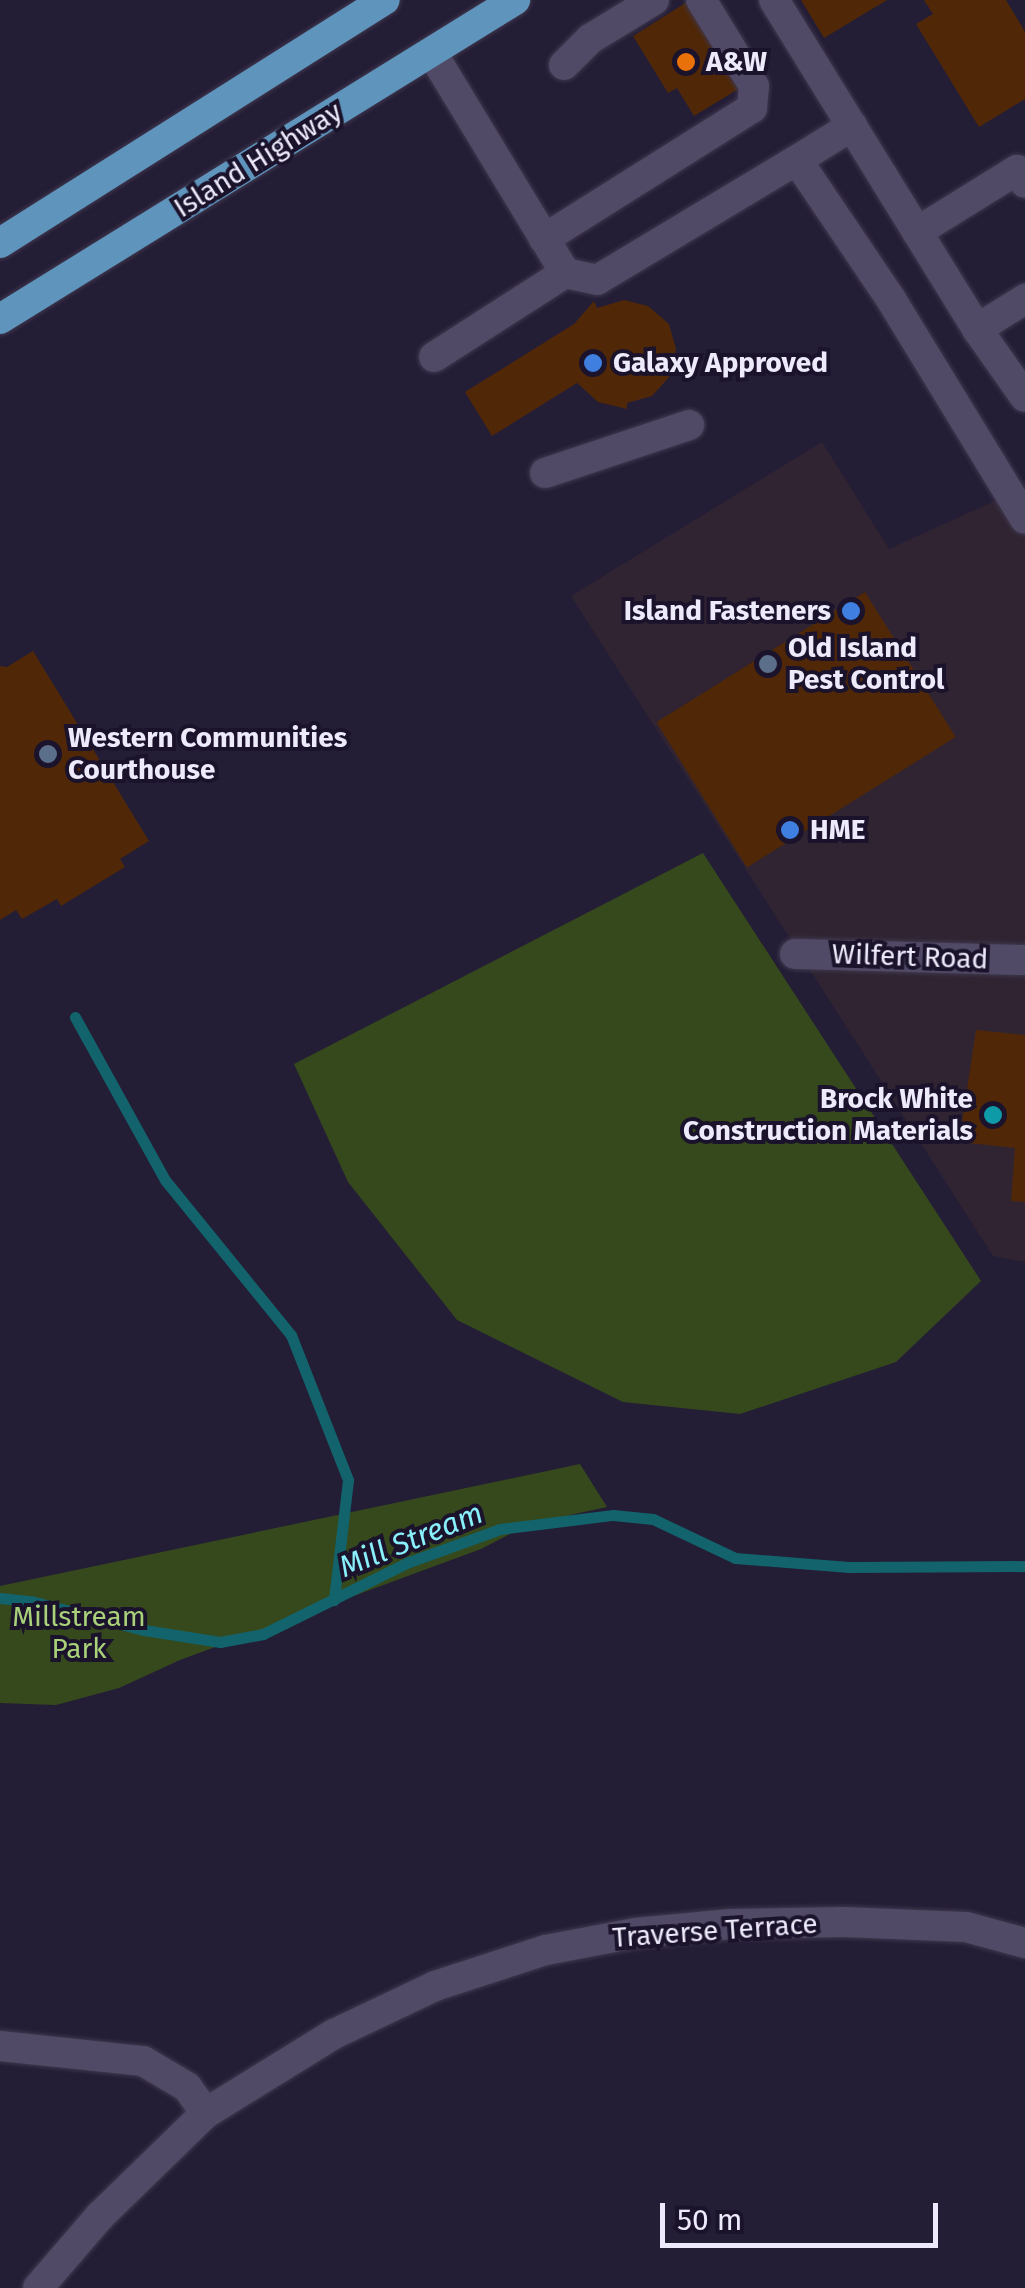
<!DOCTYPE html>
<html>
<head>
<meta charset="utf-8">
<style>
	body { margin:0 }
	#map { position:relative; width:1025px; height:2288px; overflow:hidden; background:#241d36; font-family:"Fira Sans",sans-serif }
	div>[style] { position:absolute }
	.industrial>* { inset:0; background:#302432 }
	.green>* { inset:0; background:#36491c }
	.stream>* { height:11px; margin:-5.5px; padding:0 5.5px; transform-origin:5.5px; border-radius:5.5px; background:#12636b }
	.building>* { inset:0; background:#502808; transform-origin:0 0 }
	.roads { filter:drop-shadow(0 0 2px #3f384e) drop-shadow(0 0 2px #3f384e) }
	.minor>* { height:30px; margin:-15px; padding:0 15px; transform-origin:15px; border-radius:15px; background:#514a66 }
	.major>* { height:30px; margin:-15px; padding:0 15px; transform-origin:15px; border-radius:15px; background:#5f94bd }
	.dots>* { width:28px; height:28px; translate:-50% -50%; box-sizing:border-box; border:5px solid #1b132b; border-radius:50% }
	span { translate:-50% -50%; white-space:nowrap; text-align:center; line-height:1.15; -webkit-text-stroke:8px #1b132b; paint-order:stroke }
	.poi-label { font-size:28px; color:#edeafb; font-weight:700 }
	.left { translate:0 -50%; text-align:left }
	.right { translate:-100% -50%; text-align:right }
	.street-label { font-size:28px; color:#edeafb }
	.park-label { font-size:28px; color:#a9d17a }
	.water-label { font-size:30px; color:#88effb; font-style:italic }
	.scale { position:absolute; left:660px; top:2203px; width:278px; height:45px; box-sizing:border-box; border:5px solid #edeafb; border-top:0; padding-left:12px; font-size:30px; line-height:35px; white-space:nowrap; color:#edeafb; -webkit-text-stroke:8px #1b132b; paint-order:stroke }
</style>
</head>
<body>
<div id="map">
	<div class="industrial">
		<div style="clip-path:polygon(822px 442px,889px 549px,1025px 487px,1025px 1262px,993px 1256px,571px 596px)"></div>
	</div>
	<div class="green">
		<div style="clip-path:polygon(703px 853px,981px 1281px,896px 1362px,740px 1414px,623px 1402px,457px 1320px,348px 1182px,294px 1064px)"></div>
		<div style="clip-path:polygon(580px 1464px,607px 1507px,529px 1524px,481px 1549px,180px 1660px,119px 1688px,56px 1705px,0 1703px,0 1586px)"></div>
	</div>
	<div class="stream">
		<div style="left:75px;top:1017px;width:186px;rotate:61.1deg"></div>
		<div style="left:165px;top:1180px;width:200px;rotate:50.9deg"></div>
		<div style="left:291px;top:1335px;width:156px;rotate:68.5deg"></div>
		<div style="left:348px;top:1480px;width:121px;rotate:96.7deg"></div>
		<div style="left:0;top:1598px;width:31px;rotate:6deg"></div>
		<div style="left:31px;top:1601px;width:117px;rotate:14.4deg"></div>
		<div style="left:144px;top:1630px;width:77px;rotate:9deg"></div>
		<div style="left:220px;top:1642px;width:44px;rotate:-10.5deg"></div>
		<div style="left:263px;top:1634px;width:163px;rotate:-26.3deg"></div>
		<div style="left:409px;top:1562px;width:97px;rotate:-19.9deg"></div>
		<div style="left:500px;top:1529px;width:114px;rotate:-7.1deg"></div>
		<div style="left:613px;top:1515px;width:40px;rotate:5.7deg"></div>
		<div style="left:653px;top:1519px;width:91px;rotate:25.4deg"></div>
		<div style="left:735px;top:1558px;width:114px;rotate:4.5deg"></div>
		<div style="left:849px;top:1567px;width:176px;rotate:-0.3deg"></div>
	</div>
	<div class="building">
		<div style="clip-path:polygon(801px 0,887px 0,824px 38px)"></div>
		<div style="clip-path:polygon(924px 0,1006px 0,1025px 32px,1025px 99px,979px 127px,916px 24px,933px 14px)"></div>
		<div style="clip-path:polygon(687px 2px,740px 88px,694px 116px,677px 88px,668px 93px,633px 36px)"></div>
		<div style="clip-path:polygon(624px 300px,648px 306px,669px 324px,676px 349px,670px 376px,652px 396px,627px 403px,627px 409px,598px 402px,577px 383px,492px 436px,465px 392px,574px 324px,594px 301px,597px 308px)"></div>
		<div style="left:865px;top:592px;width:171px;height:246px;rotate:58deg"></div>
		<div style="clip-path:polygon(33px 651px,149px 841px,120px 859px,125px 867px,61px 906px,57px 899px,22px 919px,16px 910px,0 920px,0 666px,7px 667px)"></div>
		<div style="clip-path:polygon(976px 1030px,1025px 1035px,1025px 1202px,1011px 1201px,1015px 1148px,959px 1142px)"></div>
	</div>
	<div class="roads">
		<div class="minor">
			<div style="left:774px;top:0;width:387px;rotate:58.3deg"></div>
			<div style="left:977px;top:329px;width:57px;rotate:-32deg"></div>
			<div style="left:432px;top:53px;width:257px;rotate:58.8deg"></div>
			<div style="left:565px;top:273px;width:33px;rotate:12deg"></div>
			<div style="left:597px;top:280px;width:233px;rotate:-31deg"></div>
			<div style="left:797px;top:160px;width:170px;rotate:56deg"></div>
			<div style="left:892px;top:301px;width:255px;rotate:58.6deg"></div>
			<div style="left:564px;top:65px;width:37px;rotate:-45deg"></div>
			<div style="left:590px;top:39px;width:75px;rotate:-31.4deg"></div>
			<div style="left:797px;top:160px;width:65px;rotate:-31.7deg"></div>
			<div style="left:917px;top:232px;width:118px;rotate:-31.8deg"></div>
			<div style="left:1017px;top:170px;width:15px;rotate:58deg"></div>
			<div style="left:544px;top:239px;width:246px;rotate:-32.2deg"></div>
			<div style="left:752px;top:108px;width:22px;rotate:-85deg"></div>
			<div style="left:754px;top:86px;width:101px;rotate:-121.6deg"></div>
			<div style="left:977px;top:329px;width:83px;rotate:54.8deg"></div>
			<div style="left:434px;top:357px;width:156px;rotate:-32.7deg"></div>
			<div style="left:545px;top:473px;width:152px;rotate:-18.4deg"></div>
			<div style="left:795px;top:954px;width:230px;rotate:1.5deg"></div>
			<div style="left:0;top:2046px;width:144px;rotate:6deg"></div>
			<div style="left:143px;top:2061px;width:51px;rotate:30.6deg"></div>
			<div style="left:187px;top:2087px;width:32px;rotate:54deg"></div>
			<div style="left:38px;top:2288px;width:95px;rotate:-49.3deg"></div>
			<div style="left:100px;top:2216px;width:148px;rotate:-44.2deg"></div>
			<div style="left:206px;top:2113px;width:150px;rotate:-31.7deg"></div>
			<div style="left:334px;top:2034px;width:112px;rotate:-25.4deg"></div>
			<div style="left:435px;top:1986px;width:117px;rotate:-18deg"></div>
			<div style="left:546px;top:1950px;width:91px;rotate:-10.8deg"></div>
			<div style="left:635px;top:1933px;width:96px;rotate:-5.4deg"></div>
			<div style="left:731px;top:1924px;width:113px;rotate:-1deg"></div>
			<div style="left:844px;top:1922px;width:122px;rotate:2.3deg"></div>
			<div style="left:966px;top:1927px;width:61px;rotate:15.2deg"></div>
		</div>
		<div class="major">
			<div style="left:0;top:243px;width:455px;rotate:-32.3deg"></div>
			<div style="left:0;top:319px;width:606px;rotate:-31.77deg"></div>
		</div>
	</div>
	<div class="dots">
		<div style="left:686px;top:62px;background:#e8710a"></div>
		<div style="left:593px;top:363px;background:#3f7fe0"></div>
		<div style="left:851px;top:611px;background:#3f7fe0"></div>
		<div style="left:768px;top:664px;background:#5c6f8a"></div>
		<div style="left:48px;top:754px;background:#5c6f8a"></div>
		<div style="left:790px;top:830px;background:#3f7fe0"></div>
		<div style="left:993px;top:1115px;background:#0f9aa8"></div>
	</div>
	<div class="poi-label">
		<span class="left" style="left:706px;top:62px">A&amp;W</span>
		<span class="left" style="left:613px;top:363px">Galaxy Approved</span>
		<span class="right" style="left:831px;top:611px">Island Fasteners</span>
		<span class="left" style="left:788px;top:664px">Old Island<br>Pest Control</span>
		<span class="left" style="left:68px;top:754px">Western Communities<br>Courthouse</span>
		<span class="left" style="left:810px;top:830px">HME</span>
		<span class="right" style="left:973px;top:1115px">Brock White<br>Construction Materials</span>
	</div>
	<div class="street-label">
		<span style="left:258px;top:160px;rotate:-32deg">Island Highway</span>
		<span style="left:910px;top:957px;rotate:2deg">Wilfert Road</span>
		<span style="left:715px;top:1931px;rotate:-4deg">Traverse Terrace</span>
	</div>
	<div class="park-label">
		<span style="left:79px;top:1633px">Millstream<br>Park</span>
	</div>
	<div class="water-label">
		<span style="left:411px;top:1540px;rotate:-22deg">Mill Stream</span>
	</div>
	<div class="scale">50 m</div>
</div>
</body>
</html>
